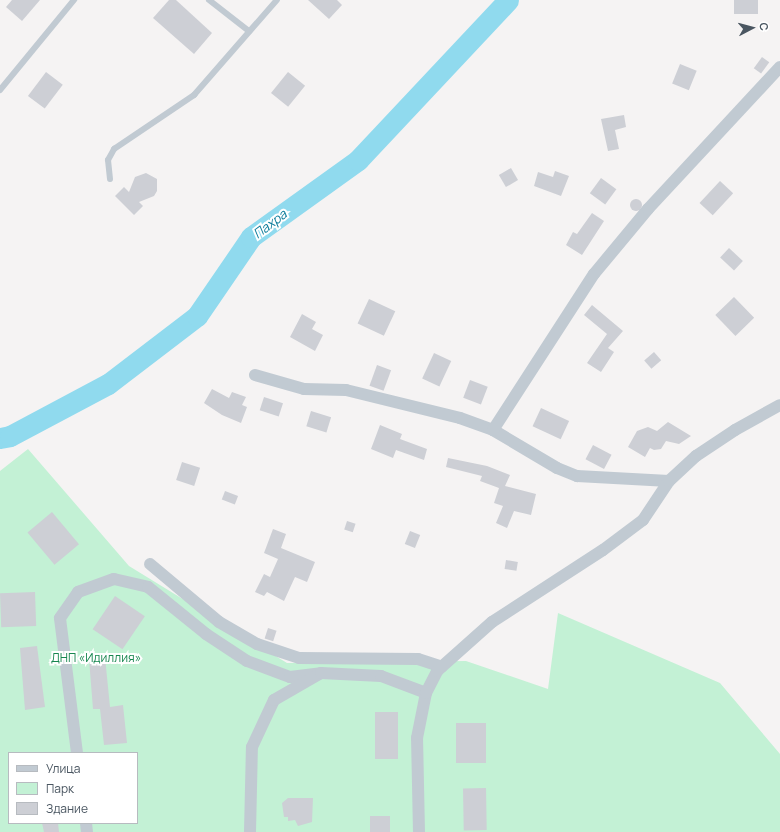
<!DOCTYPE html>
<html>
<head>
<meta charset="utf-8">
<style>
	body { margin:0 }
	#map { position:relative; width:780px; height:832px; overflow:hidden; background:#f5f3f3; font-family:Manrope,sans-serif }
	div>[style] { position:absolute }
	.green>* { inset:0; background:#c3f1d5 }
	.river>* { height:21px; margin:-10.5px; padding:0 10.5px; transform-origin:10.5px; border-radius:10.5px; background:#90daee }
	.building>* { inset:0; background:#cdcfd5; transform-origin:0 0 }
	.round { border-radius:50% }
	.service>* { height:6px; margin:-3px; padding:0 3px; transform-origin:3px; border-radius:3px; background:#c1cad2 }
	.minor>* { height:12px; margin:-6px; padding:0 6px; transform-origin:6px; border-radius:6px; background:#c1cad2 }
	span { translate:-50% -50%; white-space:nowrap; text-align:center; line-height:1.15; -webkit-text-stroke:4px #fff; paint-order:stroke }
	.park-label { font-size:12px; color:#17864f }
	.water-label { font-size:13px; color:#0c7c9b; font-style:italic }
	.legend { position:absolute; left:8px; top:752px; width:130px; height:72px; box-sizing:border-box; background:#fff; border:1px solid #b7bbc0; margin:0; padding:5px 7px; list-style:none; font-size:12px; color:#4a5661 }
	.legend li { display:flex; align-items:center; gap:8px; height:20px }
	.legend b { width:20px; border:1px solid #b7bbc0 }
	.north { position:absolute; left:732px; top:8px; width:40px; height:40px; -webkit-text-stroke:3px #fff; paint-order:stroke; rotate:84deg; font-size:11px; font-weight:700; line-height:16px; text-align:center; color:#4a5661 }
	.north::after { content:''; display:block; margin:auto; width:14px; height:18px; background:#4a5661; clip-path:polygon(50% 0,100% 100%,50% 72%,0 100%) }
</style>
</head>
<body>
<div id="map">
	<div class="green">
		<div style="clip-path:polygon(evenodd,28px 449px,129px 566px,287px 663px,466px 661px,548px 689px,558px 613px,720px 683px,780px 754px,780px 832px,0 832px,0 471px,28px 449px,9px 753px,137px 753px,137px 823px,9px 823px,9px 753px)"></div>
	</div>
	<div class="river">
		<div style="left:0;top:438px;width:10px;rotate:-11deg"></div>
		<div style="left:10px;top:436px;width:111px;rotate:-28deg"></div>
		<div style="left:108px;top:384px;width:112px;rotate:-37.4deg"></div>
		<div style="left:197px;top:316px;width:96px;rotate:-55.6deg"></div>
		<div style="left:251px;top:237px;width:132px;rotate:-35.7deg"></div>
		<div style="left:358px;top:160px;width:219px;rotate:-46.8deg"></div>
	</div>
	<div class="building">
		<div style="clip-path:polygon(12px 0,40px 0,22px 21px,6px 7px)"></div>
		<div style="clip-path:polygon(169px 0,176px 0,212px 33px,194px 54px,153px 18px)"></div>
		<div style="clip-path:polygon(308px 0,337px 0,342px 5px,329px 19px)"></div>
		<div style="left:734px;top:0;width:24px;height:14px"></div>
		<div style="left:762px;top:57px;width:9px;height:14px;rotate:36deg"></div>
		<div style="left:680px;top:64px;width:18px;height:21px;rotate:22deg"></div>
		<div style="left:46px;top:72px;width:21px;height:30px;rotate:37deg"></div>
		<div style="left:288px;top:72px;width:22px;height:27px;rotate:39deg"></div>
		<div style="clip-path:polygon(624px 115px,626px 127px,615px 130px,619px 149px,608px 151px,601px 119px)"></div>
		<div style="left:511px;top:168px;width:14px;height:14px;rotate:60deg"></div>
		<div style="clip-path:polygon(555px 171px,569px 176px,561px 196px,534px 186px,538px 172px,553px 177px)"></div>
		<div style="clip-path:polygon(146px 173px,157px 179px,157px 191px,154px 196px,139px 202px,143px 206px,134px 215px,115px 196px,124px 187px,129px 192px,135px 177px)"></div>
		<div style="left:601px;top:178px;width:19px;height:19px;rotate:36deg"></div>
		<div style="left:720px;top:181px;width:18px;height:30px;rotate:43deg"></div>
		<div class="round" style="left:630px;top:199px;width:12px;height:12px"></div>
		<div style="clip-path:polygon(592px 213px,604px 221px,582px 255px,566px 245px,573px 232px,577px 234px)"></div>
		<div style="left:729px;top:248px;width:19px;height:13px;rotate:43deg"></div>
		<div style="left:734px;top:297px;width:29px;height:26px;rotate:46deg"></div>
		<div style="left:369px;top:299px;width:29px;height:27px;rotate:25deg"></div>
		<div style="clip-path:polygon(592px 305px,623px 331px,608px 348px,614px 352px,601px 372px,587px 363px,607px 334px,584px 315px)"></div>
		<div style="clip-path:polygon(302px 314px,316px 322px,312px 329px,323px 335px,315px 351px,290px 337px)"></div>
		<div style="left:654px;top:352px;width:11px;height:13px;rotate:49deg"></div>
		<div style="left:434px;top:353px;width:19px;height:28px;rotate:25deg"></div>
		<div style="left:377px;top:365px;width:15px;height:22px;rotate:20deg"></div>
		<div style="left:470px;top:380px;width:19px;height:19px;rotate:21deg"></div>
		<div style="clip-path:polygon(212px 389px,229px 398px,232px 392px,246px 397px,242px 405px,247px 407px,241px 423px,222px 415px,204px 403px)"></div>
		<div style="left:264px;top:397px;width:20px;height:14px;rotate:18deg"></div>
		<div style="left:541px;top:408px;width:31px;height:20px;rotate:25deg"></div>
		<div style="left:311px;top:411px;width:21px;height:16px;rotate:17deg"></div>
		<div style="clip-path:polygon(668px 422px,691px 436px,679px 444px,666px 441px,661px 449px,654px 450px,650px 448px,645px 457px,628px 447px,637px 431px,648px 427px,657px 431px)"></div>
		<div style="clip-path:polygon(380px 425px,402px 434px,400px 439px,427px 449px,424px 460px,396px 450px,393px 458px,371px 449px)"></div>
		<div style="left:593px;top:445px;width:21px;height:16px;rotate:28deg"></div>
		<div style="clip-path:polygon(448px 458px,487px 466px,510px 475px,505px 486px,536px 494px,531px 515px,514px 511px,507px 528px,496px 523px,503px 506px,494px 503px,499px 488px,480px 481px,482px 476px,446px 467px)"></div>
		<div style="left:182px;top:462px;width:19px;height:19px;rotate:18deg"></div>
		<div style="left:225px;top:491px;width:14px;height:9px;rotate:21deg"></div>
		<div style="left:52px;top:512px;width:42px;height:32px;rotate:50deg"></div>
		<div style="left:347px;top:521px;width:9px;height:9px;rotate:18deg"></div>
		<div style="clip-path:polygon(273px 529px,286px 534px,281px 548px,315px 562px,307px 582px,295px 577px,284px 601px,267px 592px,264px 596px,255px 592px,264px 574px,270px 577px,278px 559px,264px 553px)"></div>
		<div style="left:410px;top:531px;width:11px;height:14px;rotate:22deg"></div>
		<div style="left:506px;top:560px;width:12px;height:9px;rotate:9deg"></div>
		<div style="left:35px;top:592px;width:34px;height:35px;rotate:88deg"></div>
		<div style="left:115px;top:596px;width:36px;height:40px;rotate:34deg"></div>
		<div style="left:268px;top:628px;width:9px;height:11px;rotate:18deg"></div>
		<div style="clip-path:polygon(37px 646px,45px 707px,25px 710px,20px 648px)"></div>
		<div style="clip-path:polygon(105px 657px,110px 707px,123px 705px,127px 743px,104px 745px,100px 709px,93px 709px,89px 659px)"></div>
		<div style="left:375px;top:712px;width:23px;height:47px"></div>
		<div style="left:456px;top:723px;width:30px;height:40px"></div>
		<div style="left:486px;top:788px;width:42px;height:23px;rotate:89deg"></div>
		<div style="clip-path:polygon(288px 798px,313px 798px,312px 822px,298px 826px,295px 820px,288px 821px,288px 817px,284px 817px,282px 803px)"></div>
		<div style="left:370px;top:816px;width:20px;height:16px"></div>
		<div style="clip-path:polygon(42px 823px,58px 823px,59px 832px,44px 832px)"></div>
	</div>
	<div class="service">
		<div style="left:209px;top:0;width:51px;rotate:37.8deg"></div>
		<div style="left:0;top:90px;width:117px;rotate:-50.6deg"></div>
		<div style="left:110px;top:179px;width:19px;rotate:-96deg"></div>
		<div style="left:108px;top:160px;width:13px;rotate:-61deg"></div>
		<div style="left:114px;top:149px;width:97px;rotate:-34deg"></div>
		<div style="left:194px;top:95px;width:126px;rotate:-48.9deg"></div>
	</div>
	<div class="minor">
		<div style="left:255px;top:375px;width:51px;rotate:15.9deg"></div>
		<div style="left:304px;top:389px;width:42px;rotate:1.4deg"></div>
		<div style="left:346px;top:390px;width:117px;rotate:13.8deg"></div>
		<div style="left:460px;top:418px;width:35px;rotate:20deg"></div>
		<div style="left:493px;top:430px;width:74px;rotate:30.7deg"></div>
		<div style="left:557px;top:468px;width:22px;rotate:22deg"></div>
		<div style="left:577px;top:476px;width:92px;rotate:3.1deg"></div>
		<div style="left:493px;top:430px;width:186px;rotate:-57.1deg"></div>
		<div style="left:594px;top:274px;width:85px;rotate:-50.3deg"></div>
		<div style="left:648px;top:209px;width:194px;rotate:-47.1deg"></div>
		<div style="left:150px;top:564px;width:90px;rotate:40deg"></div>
		<div style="left:219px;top:622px;width:44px;rotate:30.1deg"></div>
		<div style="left:257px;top:644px;width:44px;rotate:18.4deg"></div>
		<div style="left:299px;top:658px;width:119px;rotate:0.5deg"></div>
		<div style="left:418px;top:659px;width:25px;rotate:18deg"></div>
		<div style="left:77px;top:753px;width:136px;rotate:-97.2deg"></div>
		<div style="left:60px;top:618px;width:32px;rotate:-55deg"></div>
		<div style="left:78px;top:592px;width:38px;rotate:-20deg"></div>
		<div style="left:114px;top:579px;width:35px;rotate:13deg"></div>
		<div style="left:148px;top:587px;width:75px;rotate:39deg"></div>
		<div style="left:206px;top:634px;width:49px;rotate:33.4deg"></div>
		<div style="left:247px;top:661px;width:46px;rotate:20.4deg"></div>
		<div style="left:290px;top:677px;width:31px;rotate:-7deg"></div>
		<div style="left:86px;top:823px;width:9px;rotate:84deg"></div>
		<div style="left:250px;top:832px;width:85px;rotate:-88.7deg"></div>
		<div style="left:252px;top:747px;width:52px;rotate:-64.9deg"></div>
		<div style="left:274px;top:700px;width:54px;rotate:-29.9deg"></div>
		<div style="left:321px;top:673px;width:60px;rotate:2.9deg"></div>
		<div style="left:381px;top:676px;width:48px;rotate:20.7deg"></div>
		<div style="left:419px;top:832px;width:94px;rotate:-91.2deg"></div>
		<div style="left:417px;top:738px;width:46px;rotate:-78.7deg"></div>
		<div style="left:426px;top:693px;width:25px;rotate:-63deg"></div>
		<div style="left:437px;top:671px;width:74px;rotate:-41.7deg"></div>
		<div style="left:492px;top:622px;width:132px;rotate:-33deg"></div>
		<div style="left:603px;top:550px;width:50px;rotate:-36.9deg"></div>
		<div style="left:643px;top:520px;width:47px;rotate:-56.3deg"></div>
		<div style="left:669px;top:481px;width:37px;rotate:-43deg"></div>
		<div style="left:696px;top:456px;width:47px;rotate:-33.7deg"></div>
		<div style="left:735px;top:430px;width:51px;rotate:-29.1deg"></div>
	</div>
	<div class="park-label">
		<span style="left:96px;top:658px">ДНП «Идиллия»</span>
	</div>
	<div class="water-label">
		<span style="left:270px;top:224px;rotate:-37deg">Пахра</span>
	</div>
	<ul class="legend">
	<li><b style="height:5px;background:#c1cad2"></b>Улица</li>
	<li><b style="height:11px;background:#c3f1d5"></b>Парк</li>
	<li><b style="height:11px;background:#cdcfd5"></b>Здание</li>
	</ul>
	<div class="north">С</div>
</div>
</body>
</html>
